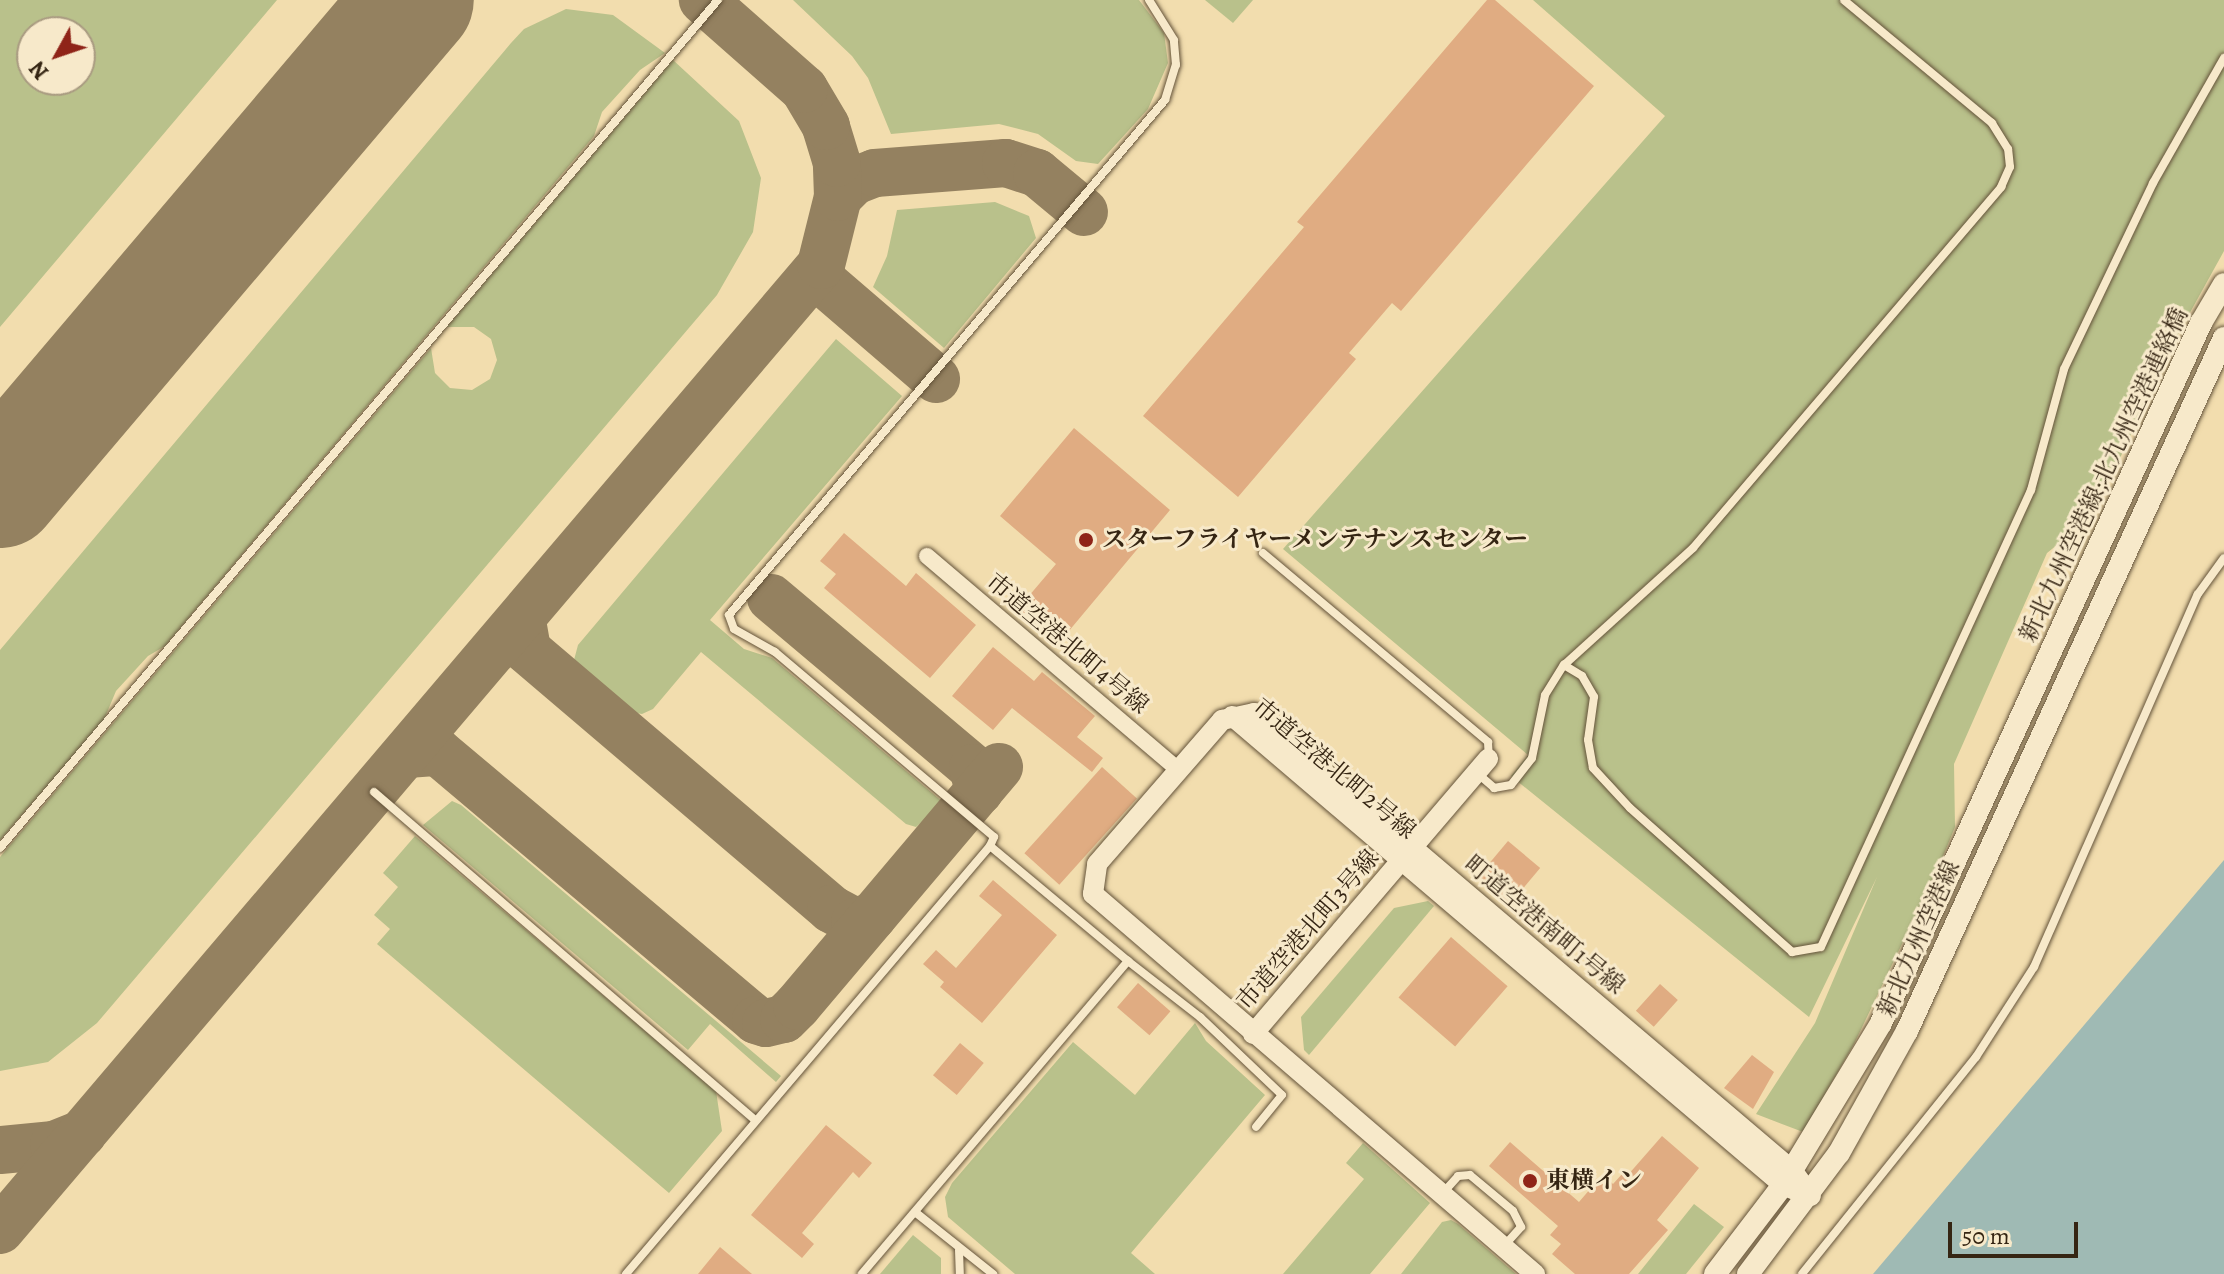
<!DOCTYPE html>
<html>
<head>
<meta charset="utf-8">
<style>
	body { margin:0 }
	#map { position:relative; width:2224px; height:1274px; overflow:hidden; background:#f2ddae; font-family:Alegreya,"Noto Serif JP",serif }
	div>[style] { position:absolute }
	.green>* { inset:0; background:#b9c18b }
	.water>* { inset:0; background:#9fbab4 }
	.taxiway>* { height:48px; margin:-24px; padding:0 24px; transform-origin:24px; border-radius:24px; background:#948160 }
	.runway>* { height:118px; margin:-59px; padding:0 59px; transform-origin:59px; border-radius:59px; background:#948160 }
	.building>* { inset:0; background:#e0ac82; transform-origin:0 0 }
	.roads { filter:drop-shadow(0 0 2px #64533a) drop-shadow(0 0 2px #64533a) }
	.service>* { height:8px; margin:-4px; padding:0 4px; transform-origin:4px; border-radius:4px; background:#f7e9ca }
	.minor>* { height:16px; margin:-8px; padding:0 8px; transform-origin:8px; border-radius:8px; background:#f7e9ca }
	.tertiary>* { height:20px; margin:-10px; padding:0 10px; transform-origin:10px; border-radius:10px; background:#f7e9ca }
	.secondary>* { height:22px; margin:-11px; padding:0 11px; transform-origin:11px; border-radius:11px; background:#f7e9ca }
	.dots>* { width:22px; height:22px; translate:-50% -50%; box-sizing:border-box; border:4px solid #f7e9ca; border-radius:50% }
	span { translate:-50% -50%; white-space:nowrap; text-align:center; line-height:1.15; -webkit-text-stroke:6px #f7e9ca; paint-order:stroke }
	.street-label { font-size:24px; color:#352513 }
	.poi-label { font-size:24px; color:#352513; font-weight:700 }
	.left { translate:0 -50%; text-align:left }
	.north { position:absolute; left:16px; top:16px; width:80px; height:80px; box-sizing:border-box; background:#f7e9ca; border:2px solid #a99b81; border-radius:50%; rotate:230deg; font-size:22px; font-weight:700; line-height:32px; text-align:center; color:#352513 }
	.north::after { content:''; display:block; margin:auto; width:28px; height:36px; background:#8f2418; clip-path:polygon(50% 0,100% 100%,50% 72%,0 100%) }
	.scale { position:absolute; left:1948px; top:1222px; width:130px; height:36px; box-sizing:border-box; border:4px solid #352513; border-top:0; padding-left:10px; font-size:24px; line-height:28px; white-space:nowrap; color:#352513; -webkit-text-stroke:6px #f7e9ca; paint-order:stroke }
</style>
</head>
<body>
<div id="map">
	<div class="green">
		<div style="clip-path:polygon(evenodd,0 0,277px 0,0 327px,0 0,32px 32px,80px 32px,80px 80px,32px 80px,32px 32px)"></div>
		<div style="clip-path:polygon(793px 0,1139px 0,1164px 33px,1168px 63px,1148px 109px,1098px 164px,1076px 161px,1038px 134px,999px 124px,891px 134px,868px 78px,852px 56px)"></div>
		<div style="clip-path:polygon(1205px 0,1253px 0,1233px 23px)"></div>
		<div style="clip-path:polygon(1533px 0,2224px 0,2224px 251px,2177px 336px,2093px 516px,2047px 553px,1954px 764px,1955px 827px,1937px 871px,1854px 1044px,1803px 1132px,1756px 1114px,1815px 1023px,1877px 877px,1809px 1017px,1511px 776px,1528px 755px,1283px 549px,1665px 116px)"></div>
		<div style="clip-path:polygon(566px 9px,613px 15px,665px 53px,640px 70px,602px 112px,594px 136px,165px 646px,148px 656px,116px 691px,103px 722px,0 840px,0 650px,511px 43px,524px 29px)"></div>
		<div style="clip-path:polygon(673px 60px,739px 121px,761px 178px,753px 232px,717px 295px,97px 1023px,48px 1062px,0 1071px,0 857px,431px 348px,435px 373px,450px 388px,472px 390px,490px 379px,497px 360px,491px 339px,474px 327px,447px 327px)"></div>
		<div style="clip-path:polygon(995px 202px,1029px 216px,1036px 238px,944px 348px,873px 287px,887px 256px,897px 210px)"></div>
		<div style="clip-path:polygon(836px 339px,902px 396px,710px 620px,744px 649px,772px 658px,944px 803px,916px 827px,906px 824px,701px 652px,653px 709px,642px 714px,630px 712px,574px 660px,578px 645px)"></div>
		<div style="clip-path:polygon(452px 801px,461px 805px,781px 1076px,776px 1082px,710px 1024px,688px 1050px,423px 825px)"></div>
		<div style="clip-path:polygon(415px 836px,716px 1091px,722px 1131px,669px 1193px,377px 944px,390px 929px,374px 915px,398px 887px,383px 873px)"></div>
		<div style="clip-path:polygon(1428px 901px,1434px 906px,1309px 1055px,1304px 1050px,1301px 1017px,1394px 908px)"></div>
		<div style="clip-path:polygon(1195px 1023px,1206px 1041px,1265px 1095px,1131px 1253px,1155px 1274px,1015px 1274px,948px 1217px,945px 1197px,952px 1183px,1073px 1042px,1135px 1095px)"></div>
		<div style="clip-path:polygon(1363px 1143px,1430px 1203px,1370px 1274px,1283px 1274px,1364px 1179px,1346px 1163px)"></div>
		<div style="clip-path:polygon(1694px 1204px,1724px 1227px,1686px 1274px,1638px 1274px)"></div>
		<div style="clip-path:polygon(1451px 1220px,1458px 1224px,1516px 1274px,1401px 1274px,1442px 1222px)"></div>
		<div style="clip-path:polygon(913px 1235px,941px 1258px,941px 1274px,880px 1274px)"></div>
	</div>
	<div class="water">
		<div style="clip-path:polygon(2224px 860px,2224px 1274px,1873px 1274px)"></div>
	</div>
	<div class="taxiway">
		<div style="left:838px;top:197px;width:23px;rotate:-45deg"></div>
		<div style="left:854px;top:181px;width:22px;rotate:-21deg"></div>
		<div style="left:875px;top:173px;width:131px;rotate:-4.4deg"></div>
		<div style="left:1006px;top:163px;width:33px;rotate:18deg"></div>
		<div style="left:1037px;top:173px;width:61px;rotate:39.7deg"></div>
		<div style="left:814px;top:274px;width:161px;rotate:40.7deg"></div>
		<div style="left:771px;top:598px;width:264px;rotate:40.1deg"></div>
		<div style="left:973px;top:768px;width:24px;rotate:75deg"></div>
		<div style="left:522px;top:621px;width:29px;rotate:80deg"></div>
		<div style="left:527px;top:650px;width:399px;rotate:40.4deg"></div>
		<div style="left:831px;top:909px;width:27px;rotate:28deg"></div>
		<div style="left:855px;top:922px;width:19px;rotate:-18deg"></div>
		<div style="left:407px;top:754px;width:31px;rotate:-4deg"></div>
		<div style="left:438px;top:752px;width:416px;rotate:40.1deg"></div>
		<div style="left:756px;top:1020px;width:10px;rotate:17deg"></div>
		<div style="left:766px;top:1023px;width:18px;rotate:-13deg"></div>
		<div style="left:784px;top:1019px;width:18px;rotate:-45deg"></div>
		<div style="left:797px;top:1006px;width:313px;rotate:-49.8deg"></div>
		<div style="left:0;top:1150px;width:54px;rotate:-5.3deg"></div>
		<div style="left:54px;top:1145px;width:31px;rotate:-22deg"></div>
		<div style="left:0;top:1230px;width:1267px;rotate:-49.61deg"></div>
		<div style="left:821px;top:265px;width:70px;rotate:-76deg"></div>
		<div style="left:838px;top:197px;width:34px;rotate:-92deg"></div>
		<div style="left:837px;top:163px;width:39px;rotate:-107deg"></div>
		<div style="left:826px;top:126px;width:43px;rotate:-120.7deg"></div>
		<div style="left:804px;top:89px;width:135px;rotate:-138.6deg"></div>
	</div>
	<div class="runway">
		<div style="left:0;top:489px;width:641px;rotate:-49.68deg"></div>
	</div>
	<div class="building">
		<div style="clip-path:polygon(1487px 0,1495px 0,1594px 86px,1401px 311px,1392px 303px,1349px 353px,1356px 359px,1238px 497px,1143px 416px,1304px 227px,1297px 222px)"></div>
		<div style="clip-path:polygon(1074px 428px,1170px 510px,1058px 644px,1017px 610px,1056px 564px,1000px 516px)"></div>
		<div style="clip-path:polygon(844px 533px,906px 586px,916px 573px,976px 625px,930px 678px,824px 588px,836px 574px,820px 561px)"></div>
		<div style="clip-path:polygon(993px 647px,1034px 681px,1042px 672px,1095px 716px,1077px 737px,1103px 758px,1092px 772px,1012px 708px,993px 730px,952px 696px)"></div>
		<div style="left:1102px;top:767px;width:47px;height:116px;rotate:42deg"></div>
		<div style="left:1508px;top:841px;width:42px;height:47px;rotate:40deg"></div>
		<div style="clip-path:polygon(993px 880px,1057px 935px,982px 1023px,940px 987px,944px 982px,923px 964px,936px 950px,956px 968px,1002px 915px,979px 896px)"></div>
		<div style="left:1451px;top:937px;width:75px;height:80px;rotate:41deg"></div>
		<div style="left:1138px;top:983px;width:43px;height:32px;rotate:41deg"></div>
		<div style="left:1660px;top:984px;width:24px;height:36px;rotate:42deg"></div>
		<div style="left:960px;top:1043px;width:31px;height:42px;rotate:40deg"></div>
		<div style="clip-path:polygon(1752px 1055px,1774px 1072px,1753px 1109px,1724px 1088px)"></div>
		<div style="clip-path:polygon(826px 1125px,872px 1163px,859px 1178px,853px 1172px,802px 1233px,814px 1244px,802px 1258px,751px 1215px)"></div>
		<div style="clip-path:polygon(1662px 1136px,1699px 1168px,1657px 1220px,1668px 1230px,1629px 1274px,1575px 1274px,1552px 1254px,1561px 1244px,1550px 1235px,1558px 1226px,1489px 1166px,1510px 1142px,1579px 1202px,1603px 1174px,1613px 1184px,1623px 1173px,1627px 1176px)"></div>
		<div style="clip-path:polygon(720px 1247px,752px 1274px,698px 1274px)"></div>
	</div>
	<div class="roads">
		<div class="service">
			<div style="left:1263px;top:553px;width:294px;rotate:40deg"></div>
			<div style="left:1488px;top:742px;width:17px;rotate:87deg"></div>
			<div style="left:1564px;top:665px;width:21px;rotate:31deg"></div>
			<div style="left:1582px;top:676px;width:24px;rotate:60deg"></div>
			<div style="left:1594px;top:697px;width:43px;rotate:97.9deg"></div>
			<div style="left:1588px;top:740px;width:28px;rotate:80deg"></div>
			<div style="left:1593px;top:768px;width:54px;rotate:47.2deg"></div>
			<div style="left:1630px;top:808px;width:217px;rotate:41.6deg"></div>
			<div style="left:1792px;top:952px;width:29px;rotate:-10deg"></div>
			<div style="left:1821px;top:947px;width:503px;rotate:-65.32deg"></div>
			<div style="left:2031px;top:490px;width:125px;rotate:-74.7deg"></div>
			<div style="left:2064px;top:369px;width:206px;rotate:-64.4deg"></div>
			<div style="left:2153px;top:183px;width:144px;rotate:-60.4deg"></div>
			<div style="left:1477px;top:773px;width:23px;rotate:41deg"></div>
			<div style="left:1494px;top:788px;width:17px;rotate:-10deg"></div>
			<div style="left:1511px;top:785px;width:34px;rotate:-52deg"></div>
			<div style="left:1532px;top:758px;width:64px;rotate:-78.3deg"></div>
			<div style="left:1545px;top:695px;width:36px;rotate:-58deg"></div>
			<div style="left:1564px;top:665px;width:174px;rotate:-42.2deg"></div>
			<div style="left:1693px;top:548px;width:475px;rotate:-49.5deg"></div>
			<div style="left:2001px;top:187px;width:22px;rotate:-66deg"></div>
			<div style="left:2010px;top:167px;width:18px;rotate:-96deg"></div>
			<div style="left:2008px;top:149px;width:31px;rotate:-122deg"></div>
			<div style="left:1992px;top:123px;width:192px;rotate:-140.3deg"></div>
			<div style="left:374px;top:792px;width:503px;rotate:40.72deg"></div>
			<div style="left:990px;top:846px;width:10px;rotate:-66deg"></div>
			<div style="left:994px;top:837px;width:287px;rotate:-139.8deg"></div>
			<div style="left:775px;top:652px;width:47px;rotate:-150.7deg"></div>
			<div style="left:734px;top:629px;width:15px;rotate:-110deg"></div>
			<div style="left:729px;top:615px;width:675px;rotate:-49.75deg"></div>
			<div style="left:1165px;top:100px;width:37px;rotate:-73deg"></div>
			<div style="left:1176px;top:65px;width:25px;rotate:-95deg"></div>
			<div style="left:1174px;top:40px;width:47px;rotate:-122deg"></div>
			<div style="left:0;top:848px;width:1111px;rotate:-49.75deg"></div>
			<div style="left:1128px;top:961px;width:91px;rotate:37.9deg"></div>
			<div style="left:1200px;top:1017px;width:113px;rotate:43.6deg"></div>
			<div style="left:1282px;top:1095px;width:41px;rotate:129.1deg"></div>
			<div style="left:1442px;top:1194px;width:24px;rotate:-48deg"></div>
			<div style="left:1458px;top:1176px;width:12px;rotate:-5deg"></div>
			<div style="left:1470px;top:1175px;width:56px;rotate:39.9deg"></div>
			<div style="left:1513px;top:1211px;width:18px;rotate:63deg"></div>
			<div style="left:1521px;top:1227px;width:24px;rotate:132deg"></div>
			<div style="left:915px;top:1212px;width:100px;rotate:38.5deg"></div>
			<div style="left:959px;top:1250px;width:24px;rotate:88deg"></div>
			<div style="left:626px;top:1274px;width:562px;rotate:-49.62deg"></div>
			<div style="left:990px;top:846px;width:180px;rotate:39.8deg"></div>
			<div style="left:1128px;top:961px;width:411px;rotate:130.4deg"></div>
			<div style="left:1802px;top:1274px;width:278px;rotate:-51.3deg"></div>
			<div style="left:1976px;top:1057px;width:107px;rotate:-57.2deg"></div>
			<div style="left:2034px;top:967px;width:407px;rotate:-66.3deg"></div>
			<div style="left:2198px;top:594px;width:44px;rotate:-54.2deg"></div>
		</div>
		<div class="minor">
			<div style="left:927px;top:556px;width:328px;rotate:40.4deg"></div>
		</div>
		<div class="tertiary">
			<div style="left:1232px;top:716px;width:724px;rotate:40.4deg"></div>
			<div style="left:1783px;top:1185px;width:13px;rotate:23deg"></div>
			<div style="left:1253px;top:1034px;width:362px;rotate:-49.5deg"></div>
			<div style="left:1535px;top:1274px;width:583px;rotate:-139.31deg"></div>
			<div style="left:1093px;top:894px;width:30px;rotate:-82deg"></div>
			<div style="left:1097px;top:864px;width:191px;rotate:-49deg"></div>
			<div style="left:1222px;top:720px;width:33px;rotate:-12deg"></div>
			<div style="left:1254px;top:713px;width:706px;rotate:40.35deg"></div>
			<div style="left:1792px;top:1170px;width:32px;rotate:54deg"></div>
		</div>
		<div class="secondary">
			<div style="left:1715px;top:1274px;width:112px;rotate:-52.6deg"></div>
			<div style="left:1783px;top:1185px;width:189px;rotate:-58.8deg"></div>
			<div style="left:1881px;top:1023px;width:770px;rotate:-65.43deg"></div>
			<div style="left:2201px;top:323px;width:45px;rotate:-59.5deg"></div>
			<div style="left:1748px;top:1274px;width:151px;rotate:-53.1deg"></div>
			<div style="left:1839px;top:1153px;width:140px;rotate:-60.9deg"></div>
			<div style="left:1907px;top:1031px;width:762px;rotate:-65.42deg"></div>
		</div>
	</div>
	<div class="dots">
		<div style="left:1086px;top:540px;background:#8f2418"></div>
		<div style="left:1530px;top:1181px;background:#8f2418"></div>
	</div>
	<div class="street-label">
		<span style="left:2104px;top:475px;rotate:-65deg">新北九州空港線;北九州空港連絡橋</span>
		<span style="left:1067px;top:644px;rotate:40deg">市道空港北町4号線</span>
		<span style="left:1334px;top:769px;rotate:40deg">市道空港北町2号線</span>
		<span style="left:1544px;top:925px;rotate:40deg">町道空港南町1号線</span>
		<span style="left:1308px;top:930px;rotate:-49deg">市道空港北町3号線</span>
		<span style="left:1919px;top:939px;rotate:-66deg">新北九州空港線</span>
	</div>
	<div class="poi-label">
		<span class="left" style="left:1102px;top:540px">スターフライヤーメンテナンスセンター</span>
		<span class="left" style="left:1546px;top:1181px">東横イン</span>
	</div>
	<div class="north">N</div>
	<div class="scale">50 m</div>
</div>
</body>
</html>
